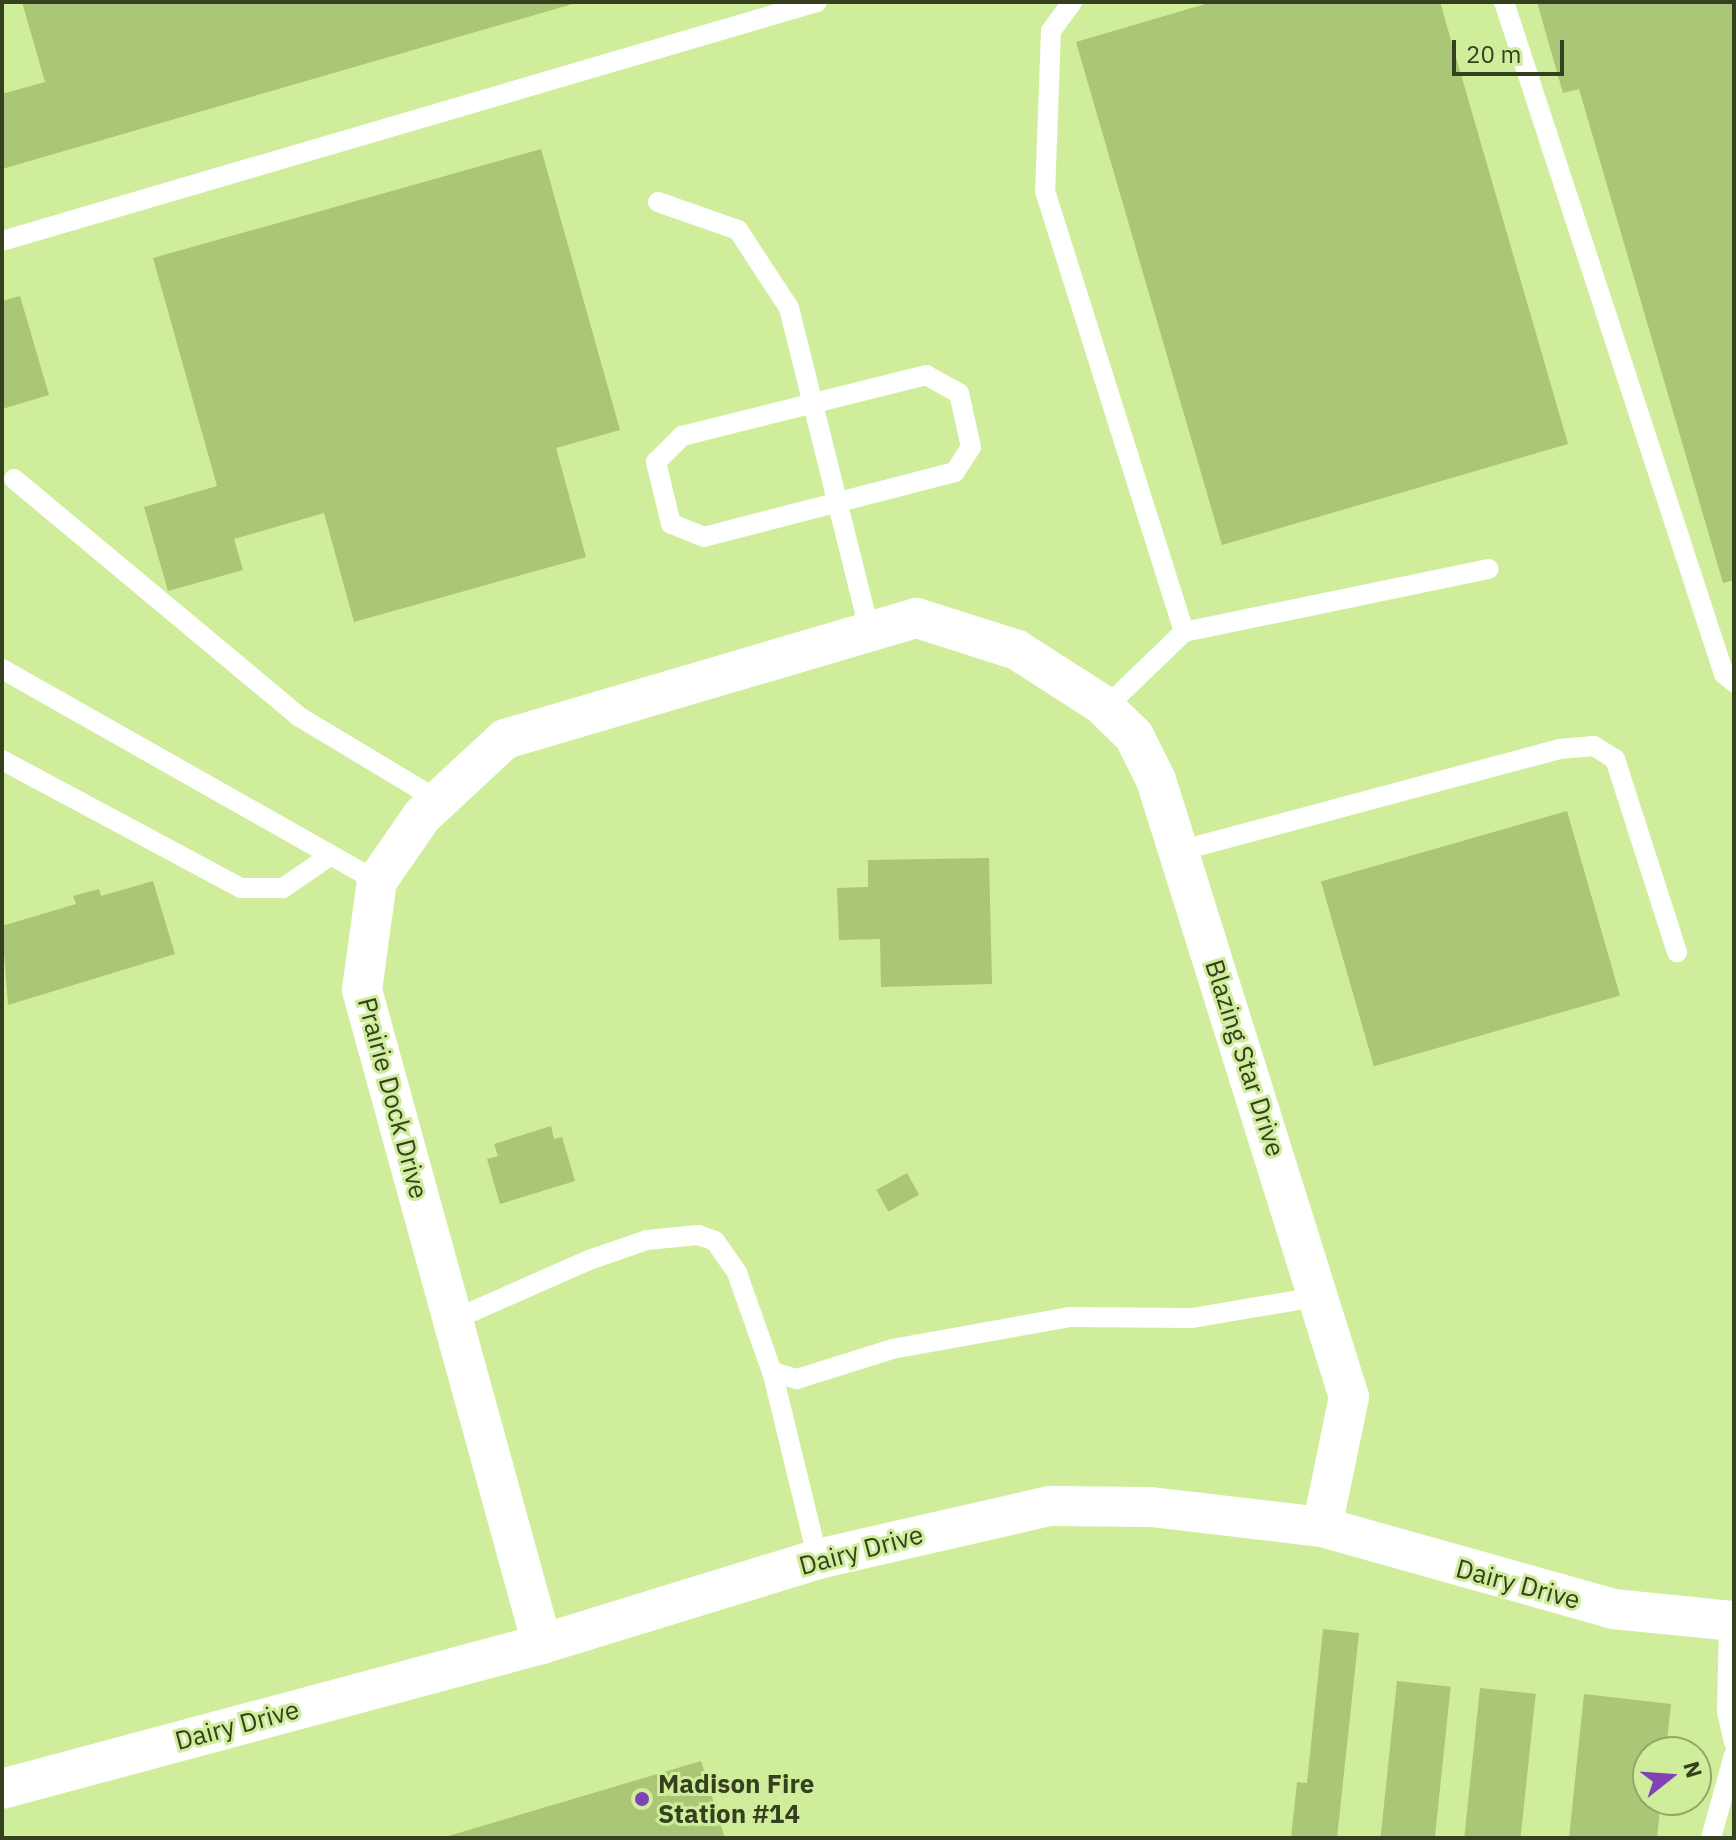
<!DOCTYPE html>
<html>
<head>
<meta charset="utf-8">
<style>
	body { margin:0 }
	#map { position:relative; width:1736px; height:1840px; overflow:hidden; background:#d0ed9b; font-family:"IBM Plex Sans",sans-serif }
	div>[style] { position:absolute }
	.building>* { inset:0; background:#aac676; transform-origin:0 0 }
	.service>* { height:20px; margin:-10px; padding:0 10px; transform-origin:10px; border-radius:10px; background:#fff }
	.minor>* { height:40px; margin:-20px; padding:0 20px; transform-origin:20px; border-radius:20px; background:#fff }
	.dots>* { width:22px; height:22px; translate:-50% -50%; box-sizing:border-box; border:4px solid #d0ed9b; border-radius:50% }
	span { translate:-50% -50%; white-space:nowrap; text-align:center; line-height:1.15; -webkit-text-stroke:6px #d0ed9b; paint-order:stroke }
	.street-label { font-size:26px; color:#35401f }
	.poi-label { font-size:26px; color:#35401f; font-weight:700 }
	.left { translate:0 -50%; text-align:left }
	.frame { position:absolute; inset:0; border:4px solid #35401f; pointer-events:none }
	.north { position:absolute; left:1632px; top:1736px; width:80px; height:80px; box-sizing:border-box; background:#d0ed9b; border:2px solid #92a869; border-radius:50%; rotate:73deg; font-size:22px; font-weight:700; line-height:32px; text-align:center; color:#35401f }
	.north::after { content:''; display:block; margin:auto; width:28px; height:36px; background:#7f42b8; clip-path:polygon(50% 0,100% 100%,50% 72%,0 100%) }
	.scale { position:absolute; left:1452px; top:40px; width:112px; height:36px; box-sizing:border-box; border:4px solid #35401f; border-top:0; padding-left:10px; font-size:24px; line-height:28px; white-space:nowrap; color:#35401f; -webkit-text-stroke:6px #d0ed9b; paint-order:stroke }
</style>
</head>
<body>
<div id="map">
	<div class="building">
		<div style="clip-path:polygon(22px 2px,576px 2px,576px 3px,2px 169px,2px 94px,45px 82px)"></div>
		<div style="clip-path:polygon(1212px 2px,1440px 2px,1568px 444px,1222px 545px,1076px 42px)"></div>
		<div style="clip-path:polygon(1537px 2px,1734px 2px,1734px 580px,1723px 583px,1579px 89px,1563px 93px)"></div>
		<div style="clip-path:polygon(541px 149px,620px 430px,556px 448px,586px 557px,354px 622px,324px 513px,234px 539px,243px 570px,168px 591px,144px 507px,217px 486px,153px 258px)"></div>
		<div style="clip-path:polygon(20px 296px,49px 395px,2px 409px,2px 301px)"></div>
		<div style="left:1567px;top:811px;width:192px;height:256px;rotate:74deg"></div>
		<div style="clip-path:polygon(989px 858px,992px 984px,881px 987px,880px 939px,839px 940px,837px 888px,868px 887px,868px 860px)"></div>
		<div style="clip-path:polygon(153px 881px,175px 954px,8px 1005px,2px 926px,76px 904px,73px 896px,99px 889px,101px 896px)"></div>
		<div style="clip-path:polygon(551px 1126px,554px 1139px,562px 1137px,575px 1181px,500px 1204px,487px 1159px,498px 1156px,494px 1144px)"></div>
		<div style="left:907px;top:1173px;width:25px;height:35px;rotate:61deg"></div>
		<div style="clip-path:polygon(1323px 1629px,1359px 1633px,1337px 1838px,1291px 1838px,1297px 1782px,1307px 1783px)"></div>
		<div style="left:1397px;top:1681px;width:54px;height:158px;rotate:6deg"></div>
		<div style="left:1480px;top:1688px;width:56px;height:151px;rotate:6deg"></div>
		<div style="clip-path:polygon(1584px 1694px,1671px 1704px,1666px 1752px,1648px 1752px,1648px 1800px,1661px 1800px,1657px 1838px,1569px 1838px)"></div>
		<div style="clip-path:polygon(701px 1761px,725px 1838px,445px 1838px,445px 1837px)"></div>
	</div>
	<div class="service">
		<div style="left:1072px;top:2px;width:36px;rotate:126deg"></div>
		<div style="left:1051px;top:31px;width:160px;rotate:92.1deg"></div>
		<div style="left:1045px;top:191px;width:462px;rotate:72.5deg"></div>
		<div style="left:1504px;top:2px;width:707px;rotate:71.87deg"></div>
		<div style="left:1724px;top:674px;width:13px;rotate:39deg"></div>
		<div style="left:658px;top:202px;width:85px;rotate:19.3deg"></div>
		<div style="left:738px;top:230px;width:93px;rotate:56.8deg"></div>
		<div style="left:789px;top:308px;width:334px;rotate:76deg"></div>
		<div style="left:2px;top:241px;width:849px;rotate:-16.34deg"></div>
		<div style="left:926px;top:375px;width:38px;rotate:29deg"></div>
		<div style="left:959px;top:393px;width:55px;rotate:77.5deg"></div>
		<div style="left:971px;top:447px;width:30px;rotate:123deg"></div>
		<div style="left:955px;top:472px;width:259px;rotate:165.5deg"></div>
		<div style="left:704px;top:537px;width:35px;rotate:-158deg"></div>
		<div style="left:671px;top:524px;width:64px;rotate:-103.6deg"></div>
		<div style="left:656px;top:462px;width:37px;rotate:-45deg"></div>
		<div style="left:682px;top:436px;width:252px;rotate:-14deg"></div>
		<div style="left:14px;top:479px;width:370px;rotate:39.8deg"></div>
		<div style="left:298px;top:716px;width:163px;rotate:31deg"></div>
		<div style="left:2px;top:669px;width:431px;rotate:29.5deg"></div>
		<div style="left:1105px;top:708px;width:110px;rotate:-43.9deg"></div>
		<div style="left:1184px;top:632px;width:311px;rotate:-11.7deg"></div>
		<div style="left:2px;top:760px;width:271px;rotate:28.2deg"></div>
		<div style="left:241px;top:888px;width:42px"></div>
		<div style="left:283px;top:888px;width:58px;rotate:-34.5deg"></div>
		<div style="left:1179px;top:851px;width:393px;rotate:-15deg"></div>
		<div style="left:1559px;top:749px;width:35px;rotate:-5deg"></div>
		<div style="left:1594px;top:746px;width:25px;rotate:32deg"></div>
		<div style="left:1615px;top:759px;width:203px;rotate:72.2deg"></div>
		<div style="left:453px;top:1320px;width:149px;rotate:-23.8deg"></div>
		<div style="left:589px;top:1260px;width:61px;rotate:-19deg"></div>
		<div style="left:647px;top:1240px;width:51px;rotate:-5.6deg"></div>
		<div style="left:698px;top:1235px;width:18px;rotate:19deg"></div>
		<div style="left:715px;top:1241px;width:39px;rotate:55deg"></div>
		<div style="left:737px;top:1273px;width:105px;rotate:70.5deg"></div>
		<div style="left:772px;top:1372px;width:26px;rotate:16deg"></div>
		<div style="left:797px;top:1379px;width:100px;rotate:-17.5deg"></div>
		<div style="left:892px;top:1349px;width:180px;rotate:-10.2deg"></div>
		<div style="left:1069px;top:1317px;width:123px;rotate:0.5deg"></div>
		<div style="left:1192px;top:1318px;width:132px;rotate:-9.6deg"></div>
		<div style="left:772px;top:1371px;width:194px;rotate:76.3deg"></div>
		<div style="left:1729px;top:1622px;width:90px;rotate:91.3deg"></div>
		<div style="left:1727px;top:1712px;width:31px;rotate:77deg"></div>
		<div style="left:1711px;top:1838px;width:86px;rotate:-74.5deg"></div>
	</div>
	<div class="minor">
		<div style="left:542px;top:1644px;width:678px;rotate:-105.39deg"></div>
		<div style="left:362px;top:990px;width:110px;rotate:-82.2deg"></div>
		<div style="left:377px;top:881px;width:79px;rotate:-55.3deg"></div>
		<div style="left:422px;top:816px;width:113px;rotate:-42.9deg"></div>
		<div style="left:505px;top:739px;width:429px;rotate:-16.4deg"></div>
		<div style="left:917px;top:618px;width:105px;rotate:17.7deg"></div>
		<div style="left:1017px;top:650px;width:98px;rotate:32.6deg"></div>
		<div style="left:1100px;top:703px;width:47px;rotate:44.1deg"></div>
		<div style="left:1134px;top:736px;width:49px;rotate:63.4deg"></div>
		<div style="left:1156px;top:780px;width:646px;rotate:72.63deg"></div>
		<div style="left:1349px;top:1397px;width:133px;rotate:101.7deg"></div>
		<div style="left:2px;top:1789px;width:559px;rotate:-15.03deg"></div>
		<div style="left:542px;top:1644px;width:289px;rotate:-17.1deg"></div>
		<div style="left:818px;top:1559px;width:238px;rotate:-12.9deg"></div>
		<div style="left:1050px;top:1506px;width:101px;rotate:0.6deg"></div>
		<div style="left:1151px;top:1507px;width:172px;rotate:6.7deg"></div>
		<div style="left:1322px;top:1527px;width:302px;rotate:15.7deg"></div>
		<div style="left:1613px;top:1609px;width:122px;rotate:5.7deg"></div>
	</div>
	<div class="dots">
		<div style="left:642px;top:1799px;background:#7f42b8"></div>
	</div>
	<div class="street-label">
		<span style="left:1245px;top:1058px;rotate:72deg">Blazing Star Drive</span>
		<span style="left:393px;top:1098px;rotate:75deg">Prairie Dock Drive</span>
		<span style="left:861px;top:1550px;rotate:-15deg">Dairy Drive</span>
		<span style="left:1518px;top:1584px;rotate:15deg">Dairy Drive</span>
		<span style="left:237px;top:1725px;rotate:-15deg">Dairy Drive</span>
	</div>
	<div class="poi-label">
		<span class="left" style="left:658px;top:1799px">Madison Fire<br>Station #14</span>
	</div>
	<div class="frame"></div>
	<div class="north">N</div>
	<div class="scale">20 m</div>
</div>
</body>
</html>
